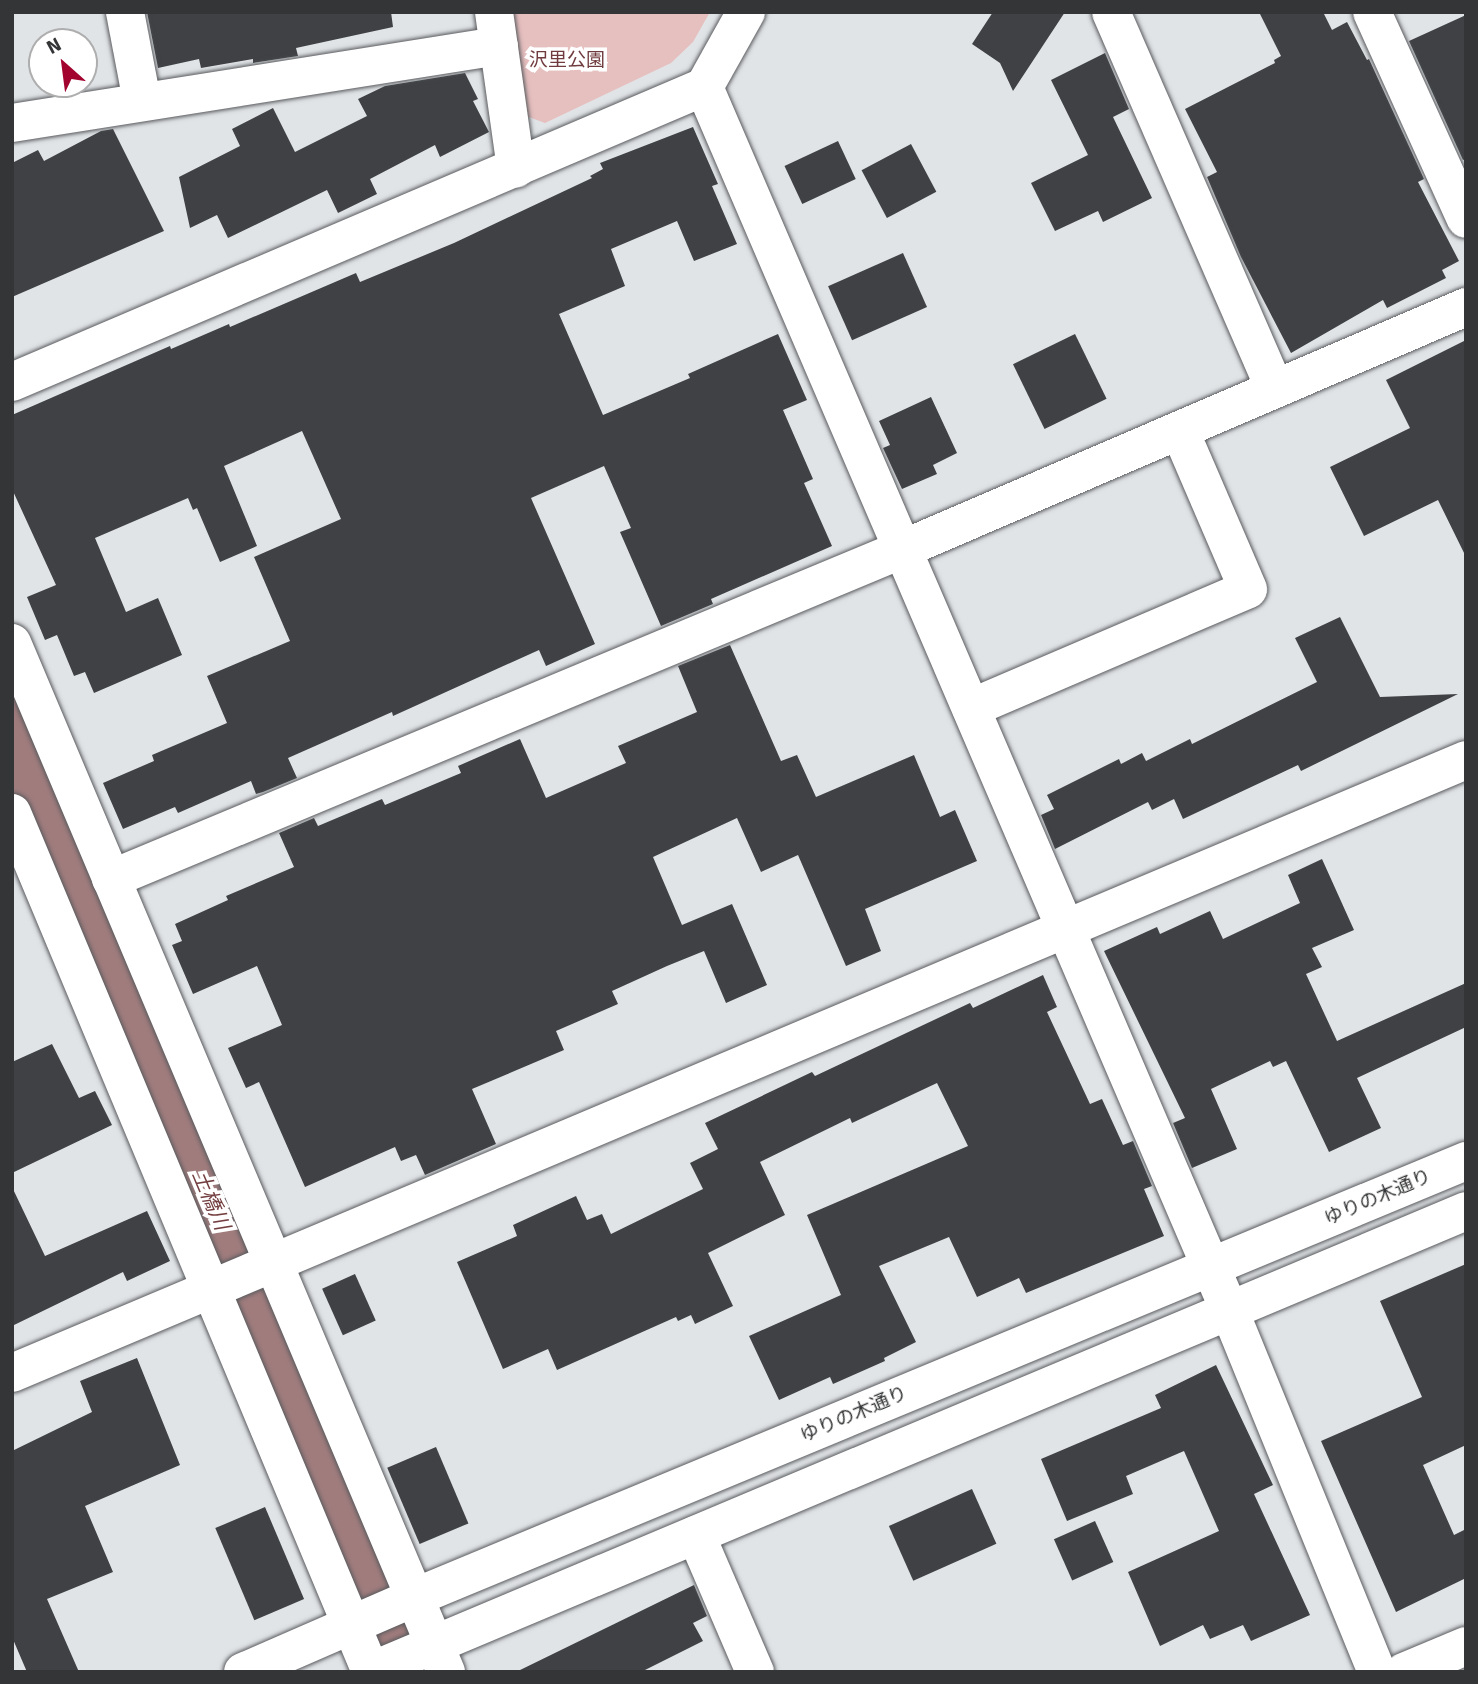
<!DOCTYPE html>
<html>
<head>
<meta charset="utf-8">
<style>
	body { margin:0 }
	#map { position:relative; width:1478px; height:1684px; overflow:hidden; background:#e1e4e7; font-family:Signika,"Noto Sans JP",sans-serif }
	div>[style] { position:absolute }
	.green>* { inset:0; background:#e6bfbf }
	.river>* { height:75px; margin:-37.5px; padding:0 37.5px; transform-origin:37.5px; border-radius:37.5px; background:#a07c7d }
	.building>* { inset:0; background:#3f4144; transform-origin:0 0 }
	.roads { filter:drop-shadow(0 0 2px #595b5e) drop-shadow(0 0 2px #595b5e) }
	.minor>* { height:38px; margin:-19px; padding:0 19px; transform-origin:19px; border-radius:19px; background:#fff }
	.tertiary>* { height:38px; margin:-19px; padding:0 19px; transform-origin:19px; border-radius:19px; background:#fff }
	span { translate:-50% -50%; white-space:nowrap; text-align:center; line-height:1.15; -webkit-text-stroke:7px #fff; paint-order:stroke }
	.park-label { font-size:19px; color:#703b3e }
	.street-label { font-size:19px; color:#343536 }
	.water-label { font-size:21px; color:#733e40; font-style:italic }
	.frame { position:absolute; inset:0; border:14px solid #343536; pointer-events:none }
	.north { position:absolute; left:28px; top:28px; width:70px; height:70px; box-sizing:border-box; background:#fff; border:2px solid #aeaeaf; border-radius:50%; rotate:332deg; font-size:19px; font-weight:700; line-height:28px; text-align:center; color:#343536 }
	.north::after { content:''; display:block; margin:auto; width:24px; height:32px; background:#a2032f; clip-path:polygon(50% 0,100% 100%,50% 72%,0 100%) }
</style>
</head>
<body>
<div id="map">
	<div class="green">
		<div style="clip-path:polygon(512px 12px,710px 12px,693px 42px,671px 63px,545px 123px,526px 116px)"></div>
	</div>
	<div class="river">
		<div style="left:12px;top:724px;width:610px;rotate:67.26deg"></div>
		<div style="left:248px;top:1287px;width:420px;rotate:66.3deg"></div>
	</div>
	<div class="building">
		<div style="clip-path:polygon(147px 12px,391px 12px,393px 27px,296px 48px,298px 56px,253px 63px,253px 59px,201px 68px,199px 59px,158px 68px)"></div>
		<div style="clip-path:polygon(993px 12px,1065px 12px,1013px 91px,1000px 63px,972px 44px)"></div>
		<div style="clip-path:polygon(1259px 12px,1323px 12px,1332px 30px,1347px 22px,1367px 60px,1369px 59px,1424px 179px,1418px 182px,1459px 261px,1442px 270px,1446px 278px,1387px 308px,1383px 300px,1291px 353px,1241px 257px,1207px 177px,1217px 172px,1185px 109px,1275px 63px,1274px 60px,1281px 56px)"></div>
		<div style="clip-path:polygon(1466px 15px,1466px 159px,1463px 160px,1409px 41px)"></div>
		<div style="clip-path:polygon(1105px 53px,1129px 109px,1113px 117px,1152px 198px,1103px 222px,1098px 211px,1055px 231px,1031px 183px,1088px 155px,1051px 80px)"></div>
		<div style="clip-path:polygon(465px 73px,478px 99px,473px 101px,489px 132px,440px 157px,435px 145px,370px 179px,377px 194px,338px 213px,327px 190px,228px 238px,217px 215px,190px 228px,179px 177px,240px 146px,232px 129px,273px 108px,295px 152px,367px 116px,358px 99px,385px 86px)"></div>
		<div style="clip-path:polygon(693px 127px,718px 184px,712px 186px,737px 244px,694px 261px,677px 221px,611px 249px,625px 286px,559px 314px,603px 415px,690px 378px,688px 374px,778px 334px,807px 400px,783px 410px,813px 479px,804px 483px,832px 546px,711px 599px,713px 604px,661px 626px,620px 532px,631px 528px,604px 466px,531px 498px,595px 644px,546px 666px,539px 650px,393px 716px,392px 712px,288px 758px,297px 778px,263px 792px,256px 794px,251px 781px,178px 813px,175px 807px,123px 829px,103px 783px,154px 761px,152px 755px,227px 723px,207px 676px,290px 641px,254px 557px,341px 519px,302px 431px,224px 466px,257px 546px,220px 562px,197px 508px,193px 510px,188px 498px,95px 538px,126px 612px,158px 598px,182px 655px,94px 693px,85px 672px,74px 676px,57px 635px,45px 640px,27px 597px,56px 585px,12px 489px,12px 415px,170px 346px,171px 349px,229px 324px,230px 327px,356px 273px,360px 282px,454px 243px,592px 178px,590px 176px,603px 169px,600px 163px)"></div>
		<div style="clip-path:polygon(113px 129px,164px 231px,12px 297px,12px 163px,38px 150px,44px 161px,101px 131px)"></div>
		<div style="left:838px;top:141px;width:42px;height:59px;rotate:65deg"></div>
		<div style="left:911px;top:144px;width:54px;height:56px;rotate:62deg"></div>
		<div style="left:903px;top:253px;width:59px;height:82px;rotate:66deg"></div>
		<div style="left:1075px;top:334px;width:72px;height:69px;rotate:64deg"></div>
		<div style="clip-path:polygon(1466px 340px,1466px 557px,1438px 500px,1364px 536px,1330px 467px,1410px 428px,1386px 380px)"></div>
		<div style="clip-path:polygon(931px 397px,957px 453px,933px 465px,937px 474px,902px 489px,883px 448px,890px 445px,879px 421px)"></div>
		<div style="clip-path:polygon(1340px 617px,1380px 697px,1458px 694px,1301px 771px,1298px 765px,1183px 819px,1174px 799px,1152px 810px,1148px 802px,1055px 849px,1041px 815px,1054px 809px,1047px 795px,1119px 759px,1121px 764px,1142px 753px,1146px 761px,1190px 739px,1192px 744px,1317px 682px,1295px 638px)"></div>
		<div style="clip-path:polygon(730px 645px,781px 761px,797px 755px,816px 797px,914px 755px,940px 817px,955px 810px,977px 861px,865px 909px,881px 951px,846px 966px,798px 855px,761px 872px,737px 818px,653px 857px,682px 925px,732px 904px,767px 985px,726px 1003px,704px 951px,667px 966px,612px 991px,618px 1004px,556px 1031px,564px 1050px,472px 1089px,496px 1144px,425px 1175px,416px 1155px,401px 1161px,395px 1147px,305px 1187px,259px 1082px,246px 1088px,228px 1048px,282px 1025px,257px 966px,193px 994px,172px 945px,182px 941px,175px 924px,228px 900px,226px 896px,294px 867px,279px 833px,314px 818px,318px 826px,382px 799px,385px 805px,461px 773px,458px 766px,520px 739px,546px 798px,626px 763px,618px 746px,697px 712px,678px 666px)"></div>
		<div style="clip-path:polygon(1322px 859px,1354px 930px,1312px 948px,1322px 967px,1306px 974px,1337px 1041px,1466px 983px,1466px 1027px,1357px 1078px,1381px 1128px,1329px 1152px,1286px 1061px,1273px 1067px,1270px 1061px,1211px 1089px,1237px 1149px,1192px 1168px,1173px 1123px,1185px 1118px,1104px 951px,1157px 927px,1160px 934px,1210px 911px,1223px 939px,1300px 903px,1288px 875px)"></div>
		<div style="clip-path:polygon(1043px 975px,1057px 1007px,1047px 1012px,1090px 1104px,1102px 1099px,1123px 1145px,1133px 1141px,1152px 1186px,1144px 1189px,1164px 1236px,1026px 1293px,1019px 1278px,977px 1297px,949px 1237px,879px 1266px,916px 1342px,884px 1358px,885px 1361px,833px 1384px,830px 1377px,779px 1400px,749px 1336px,841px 1295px,807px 1215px,968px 1146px,937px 1083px,852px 1123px,850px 1118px,760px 1162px,785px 1215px,708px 1253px,733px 1306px,695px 1324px,691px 1315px,678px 1321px,676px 1317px,557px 1370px,548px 1349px,503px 1369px,457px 1262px,517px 1236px,513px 1225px,576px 1196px,587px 1220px,602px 1214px,611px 1234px,703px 1189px,690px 1163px,718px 1149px,705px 1123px,812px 1072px,815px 1076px,970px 1003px,973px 1008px)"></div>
		<div style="clip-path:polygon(52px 1044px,79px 1098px,95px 1091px,112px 1125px,12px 1173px,12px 1062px)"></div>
		<div style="clip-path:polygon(12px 1187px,45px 1256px,147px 1211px,170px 1261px,127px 1281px,123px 1272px,12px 1326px)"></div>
		<div style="clip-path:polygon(1466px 1264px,1466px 1445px,1423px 1465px,1454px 1535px,1466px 1529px,1466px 1578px,1396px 1612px,1321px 1441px,1422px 1397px,1380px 1301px)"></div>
		<div style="left:355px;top:1274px;width:51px;height:36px;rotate:66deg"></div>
		<div style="clip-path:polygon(137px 1358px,180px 1465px,85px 1506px,113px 1572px,47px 1599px,79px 1672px,27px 1672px,12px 1637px,12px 1451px,92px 1412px,80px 1381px)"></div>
		<div style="clip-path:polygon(1216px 1365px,1273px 1485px,1254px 1494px,1310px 1615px,1251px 1641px,1243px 1625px,1210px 1639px,1203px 1625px,1160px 1646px,1128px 1572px,1219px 1531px,1184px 1451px,1126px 1476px,1133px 1494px,1067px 1521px,1041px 1459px,1161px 1408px,1155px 1395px)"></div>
		<div style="left:436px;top:1447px;width:83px;height:53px;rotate:67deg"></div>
		<div style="left:972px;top:1489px;width:60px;height:91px;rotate:66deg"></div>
		<div style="left:265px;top:1507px;width:100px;height:54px;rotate:67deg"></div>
		<div style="left:1095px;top:1521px;width:45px;height:45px;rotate:66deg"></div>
		<div style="clip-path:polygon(694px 1585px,707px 1616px,693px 1623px,703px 1641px,641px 1672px,516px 1672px)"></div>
	</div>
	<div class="roads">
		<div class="minor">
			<div style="left:125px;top:12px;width:91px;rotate:79.2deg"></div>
			<div style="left:494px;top:12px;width:158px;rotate:82deg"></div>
			<div style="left:746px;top:12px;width:86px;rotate:119.2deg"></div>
			<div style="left:704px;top:87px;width:1333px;rotate:66.76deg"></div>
			<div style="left:1230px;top:1312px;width:389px;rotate:67.8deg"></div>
			<div style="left:1111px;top:12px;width:411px;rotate:66.5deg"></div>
			<div style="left:1372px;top:12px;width:227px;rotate:65.6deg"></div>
			<div style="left:12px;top:123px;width:493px;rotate:-9deg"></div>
			<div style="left:12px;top:382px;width:752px;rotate:-23.09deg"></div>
			<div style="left:12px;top:643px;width:1117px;rotate:67.13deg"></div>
			<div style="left:971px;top:708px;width:301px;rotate:-23.2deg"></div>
			<div style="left:1248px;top:589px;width:172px;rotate:-113.3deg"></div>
			<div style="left:12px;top:813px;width:931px;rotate:67.32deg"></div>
			<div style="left:111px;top:879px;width:858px;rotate:-22.62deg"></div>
			<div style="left:903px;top:549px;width:613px;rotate:-23.26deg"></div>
			<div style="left:12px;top:1373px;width:1578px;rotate:-22.86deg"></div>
			<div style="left:696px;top:1535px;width:149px;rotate:66.7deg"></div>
			<div style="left:1404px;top:1672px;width:67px;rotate:-22.8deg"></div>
		</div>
		<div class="tertiary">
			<div style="left:243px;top:1672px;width:185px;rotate:-23.5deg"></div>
			<div style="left:413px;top:1598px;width:1140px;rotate:-22.54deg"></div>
			<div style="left:369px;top:1672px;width:1190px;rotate:-22.79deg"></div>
		</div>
	</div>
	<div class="park-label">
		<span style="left:567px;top:61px">沢里公園</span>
	</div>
	<div class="street-label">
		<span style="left:1378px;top:1198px;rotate:-23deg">ゆりの木通り</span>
		<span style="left:854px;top:1415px;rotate:-23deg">ゆりの木通り</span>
	</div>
	<div class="water-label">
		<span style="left:211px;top:1200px;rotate:67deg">土橋川</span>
	</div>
	<div class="frame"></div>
	<div class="north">N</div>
</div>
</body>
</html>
